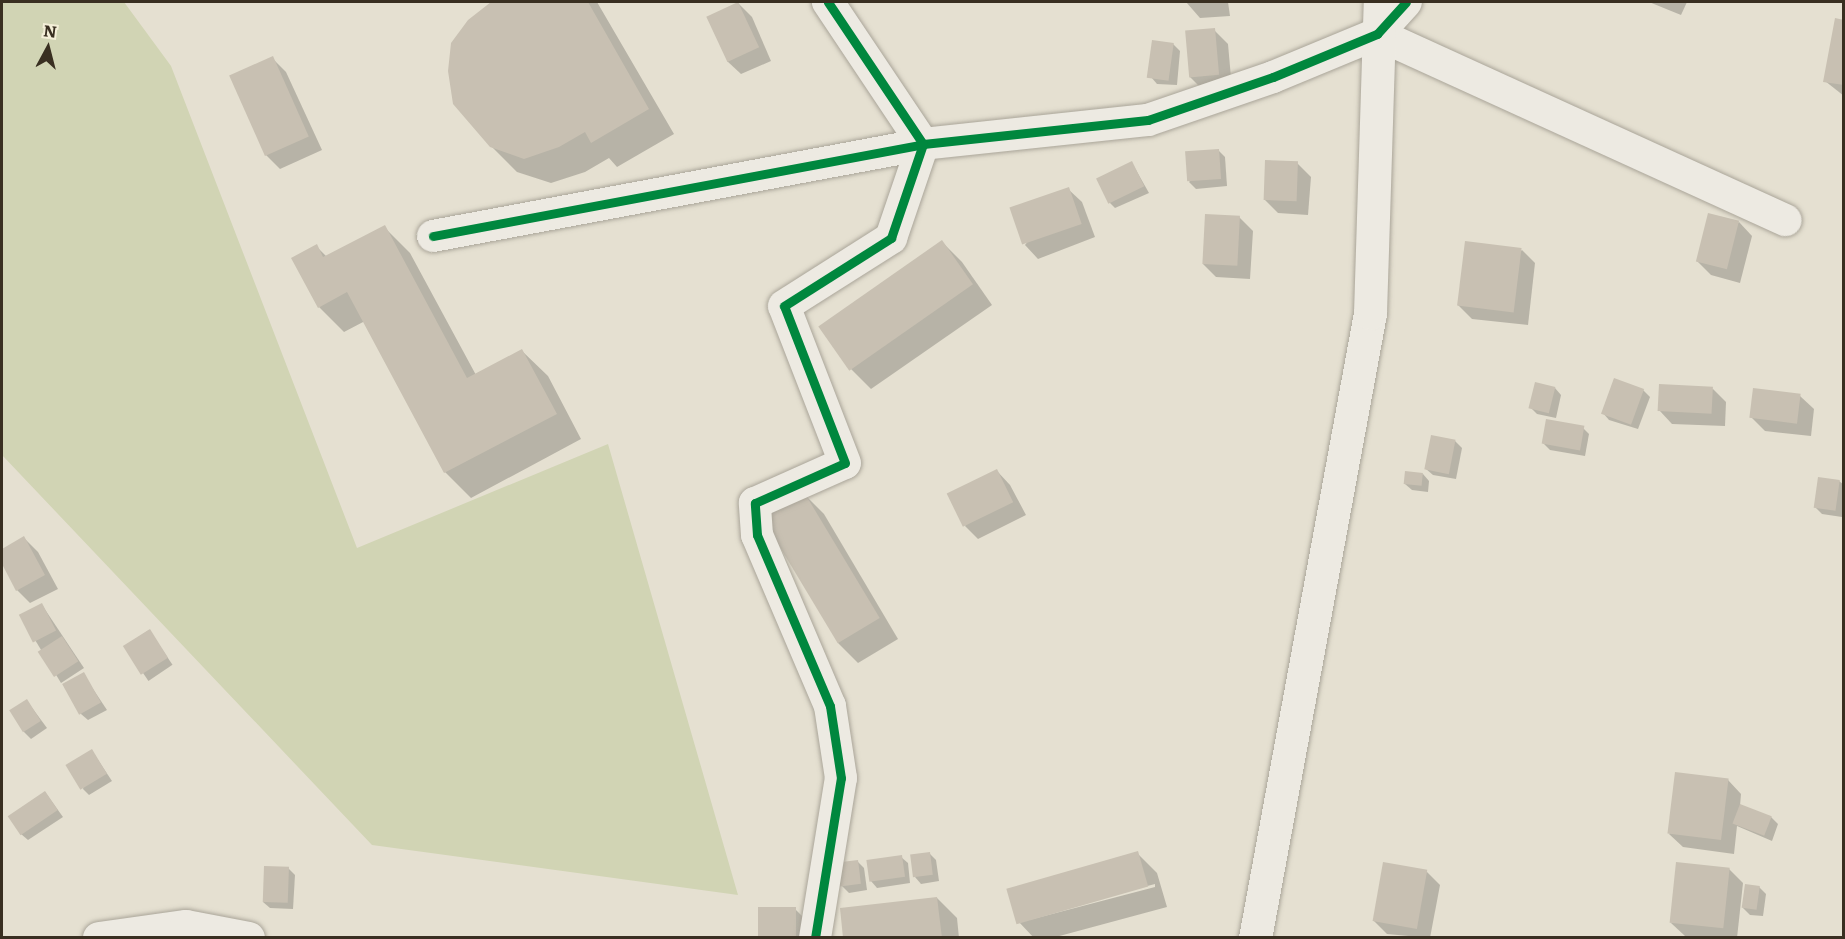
<!DOCTYPE html>
<html>
<head>
<meta charset="utf-8">
<style>
	body { margin:0 }
	#map { position:relative; width:1845px; height:939px; overflow:hidden; background:#e5e0d1; font-family:Literata,serif }
	div>[style] { position:absolute }
	.green>* { inset:0; background:#d1d4b4 }
	.shadow>* { inset:0; background:#0003; transform-origin:0 0 }
	.building>* { inset:0; background:#c8c0b2; transform-origin:0 0 }
	.roads { filter:drop-shadow(0 0 2px #aaa599) drop-shadow(0 0 2px #aaa599) }
	.minor>* { height:32px; margin:-16px; padding:0 16px; transform-origin:16px; border-radius:16px; background:#edeae2 }
	.tertiary>* { height:33px; margin:-16.5px; padding:0 16.5px; transform-origin:16.5px; border-radius:16.5px; background:#edeae2 }
	.cycleway>* { height:9px; margin:-4.5px; padding:0 4.5px; transform-origin:4.5px; border-radius:4.5px; background:#00873e }
	span { translate:-50% -50%; white-space:nowrap; text-align:center; line-height:1.15; -webkit-text-stroke:6px #f4efd8; paint-order:stroke }
	.frame { position:absolute; inset:0; border:3px solid #392f21; pointer-events:none }
	.north { position:absolute; left:18px; top:18px; width:60px; height:60px; -webkit-text-stroke:4px #f4efd8; paint-order:stroke; rotate:7deg; font-size:16px; font-weight:700; line-height:24px; text-align:center; color:#392f21 }
	.north::after { content:''; display:block; margin:auto; width:21px; height:27px; background:#392f21; clip-path:polygon(50% 0,100% 100%,50% 72%,0 100%) }
</style>
</head>
<body>
<div id="map">
	<div class="green">
		<div style="clip-path:polygon(2px 2px,124px 2px,171px 66px,357px 548px,608px 444px,738px 895px,372px 845px,2px 455px)"></div>
	</div>
	<div class="shadow">
		<div style="clip-path:polygon(496px 2px,597px 2px,674px 134px,617px 167px,609px 158px,585px 172px,551px 183px,517px 172px,491px 146px,469px 21px)"></div>
		<div style="clip-path:polygon(1186px 2px,1228px 2px,1230px 16px,1200px 18px)"></div>
		<div style="clip-path:polygon(1649px 2px,1687px 2px,1681px 15px)"></div>
		<div style="clip-path:polygon(738px 3px,752px 17px,771px 61px,741px 74px,727px 61px)"></div>
		<div style="clip-path:polygon(1844px 21px,1844px 96px,1825px 81px)"></div>
		<div style="clip-path:polygon(1214px 30px,1228px 44px,1232px 89px,1204px 91px,1190px 77px)"></div>
		<div style="clip-path:polygon(1173px 44px,1180px 51px,1177px 85px,1157px 84px,1151px 77px)"></div>
		<div style="clip-path:polygon(272px 58px,286px 72px,322px 150px,280px 169px,266px 155px)"></div>
		<div style="clip-path:polygon(1218px 150px,1225px 157px,1227px 186px,1196px 189px,1189px 182px)"></div>
		<div style="clip-path:polygon(1132px 163px,1149px 193px,1115px 208px,1108px 201px)"></div>
		<div style="clip-path:polygon(1297px 163px,1311px 177px,1308px 215px,1278px 213px,1264px 199px)"></div>
		<div style="clip-path:polygon(1068px 189px,1082px 202px,1095px 237px,1038px 259px,1025px 245px)"></div>
		<div style="clip-path:polygon(1239px 217px,1253px 231px,1250px 279px,1216px 277px,1203px 264px)"></div>
		<div style="clip-path:polygon(1739px 222px,1752px 236px,1740px 283px,1711px 275px,1697px 261px)"></div>
		<div style="clip-path:polygon(384px 227px,410px 253px,476px 375px,522px 351px,548px 376px,581px 439px,471px 498px,445px 472px,365px 321px,344px 332px,319px 307px,316px 246px,327px 257px)"></div>
		<div style="clip-path:polygon(942px 242px,962px 262px,992px 305px,871px 389px,851px 369px)"></div>
		<div style="clip-path:polygon(1522px 250px,1535px 263px,1528px 325px,1472px 319px,1458px 305px)"></div>
		<div style="clip-path:polygon(1555px 388px,1561px 395px,1556px 418px,1537px 414px,1531px 408px)"></div>
		<div style="clip-path:polygon(1713px 389px,1726px 402px,1725px 426px,1672px 424px,1659px 410px)"></div>
		<div style="clip-path:polygon(1643px 390px,1650px 397px,1638px 429px,1609px 420px,1603px 413px)"></div>
		<div style="clip-path:polygon(1800px 396px,1814px 409px,1811px 436px,1765px 431px,1751px 417px)"></div>
		<div style="clip-path:polygon(1583px 428px,1589px 434px,1585px 456px,1550px 450px,1543px 443px)"></div>
		<div style="clip-path:polygon(1455px 441px,1462px 448px,1456px 479px,1433px 475px,1426px 469px)"></div>
		<div style="clip-path:polygon(997px 471px,1010px 485px,1026px 515px,978px 539px,965px 526px)"></div>
		<div style="clip-path:polygon(1423px 474px,1429px 481px,1428px 492px,1412px 490px,1405px 484px)"></div>
		<div style="clip-path:polygon(1839px 481px,1844px 485px,1842px 517px,1822px 514px,1816px 508px)"></div>
		<div style="clip-path:polygon(804px 494px,824px 514px,898px 639px,858px 663px,838px 643px)"></div>
		<div style="clip-path:polygon(24px 538px,38px 552px,58px 589px,30px 603px,17px 590px,2px 561px,2px 550px)"></div>
		<div style="clip-path:polygon(42px 605px,84px 668px,61px 683px,20px 615px)"></div>
		<div style="left:149px;top:630px;width:42px;height:29px;rotate:56deg"></div>
		<div style="clip-path:polygon(83px 674px,107px 710px,88px 720px,81px 714px)"></div>
		<div style="clip-path:polygon(27px 701px,47px 728px,31px 739px,24px 732px)"></div>
		<div style="clip-path:polygon(92px 751px,112px 781px,89px 795px,83px 789px)"></div>
		<div style="clip-path:polygon(1728px 780px,1741px 794px,1740px 806px,1771px 817px,1778px 824px,1772px 841px,1737px 826px,1734px 854px,1683px 847px,1669px 834px)"></div>
		<div style="clip-path:polygon(45px 792px,63px 817px,28px 840px,21px 834px)"></div>
		<div style="clip-path:polygon(evenodd,1137px 853px,1157px 873px,1167px 907px,1052px 938px,1034px 938px,1018px 921px,1137px 853px,1155px 884px,1155px 887px,1029px 920px,1029px 917px,1155px 884px)"></div>
		<div style="clip-path:polygon(930px 854px,936px 860px,939px 881px,921px 884px,915px 877px)"></div>
		<div style="clip-path:polygon(901px 857px,908px 863px,910px 883px,877px 888px,871px 881px)"></div>
		<div style="clip-path:polygon(858px 862px,864px 868px,867px 890px,849px 893px,842px 886px)"></div>
		<div style="clip-path:polygon(288px 868px,295px 875px,293px 909px,270px 908px,263px 902px)"></div>
		<div style="clip-path:polygon(1729px 869px,1743px 883px,1737px 938px,1685px 936px,1671px 923px)"></div>
		<div style="clip-path:polygon(1426px 871px,1440px 885px,1430px 938px,1387px 934px,1374px 921px)"></div>
		<div style="clip-path:polygon(1759px 887px,1766px 894px,1763px 916px,1750px 915px,1743px 908px)"></div>
		<div style="clip-path:polygon(937px 898px,957px 918px,959px 938px,845px 938px)"></div>
		<div style="clip-path:polygon(795px 909px,809px 923px,808px 938px,759px 938px)"></div>
	</div>
	<div class="building">
		<div style="clip-path:polygon(491px 2px,588px 2px,649px 109px,591px 143px,585px 132px,559px 147px,524px 159px,490px 147px,453px 104px,448px 71px,451px 43px,468px 20px)"></div>
		<div style="left:738px;top:2px;width:50px;height:35px;rotate:65deg"></div>
		<div style="clip-path:polygon(1835px 18px,1844px 20px,1844px 85px,1823px 82px)"></div>
		<div style="left:1215px;top:28px;width:47px;height:30px;rotate:85deg"></div>
		<div style="left:1152px;top:40px;width:22px;height:38px;rotate:8deg"></div>
		<div style="left:273px;top:56px;width:88px;height:48px;rotate:66deg"></div>
		<div style="left:1219px;top:149px;width:30px;height:34px;rotate:86deg"></div>
		<div style="left:1265px;top:160px;width:33px;height:40px;rotate:2deg"></div>
		<div style="left:1132px;top:161px;width:28px;height:40px;rotate:64deg"></div>
		<div style="left:1069px;top:187px;width:39px;height:63px;rotate:71deg"></div>
		<div style="left:1708px;top:213px;width:32px;height:50px;rotate:14deg"></div>
		<div style="left:1205px;top:214px;width:35px;height:50px;rotate:3deg"></div>
		<div style="clip-path:polygon(385px 225px,467px 378px,522px 349px,557px 414px,444px 473px,347px 292px,318px 308px,291px 258px,317px 244px,323px 257px)"></div>
		<div style="left:942px;top:240px;width:54px;height:151px;rotate:55deg"></div>
		<div style="left:1465px;top:241px;width:57px;height:65px;rotate:7deg"></div>
		<div style="left:1614px;top:378px;width:32px;height:38px;rotate:20deg"></div>
		<div style="left:1535px;top:382px;width:21px;height:27px;rotate:14deg"></div>
		<div style="left:1659px;top:384px;width:54px;height:27px;rotate:3deg"></div>
		<div style="left:1753px;top:388px;width:48px;height:30px;rotate:7deg"></div>
		<div style="left:1546px;top:419px;width:39px;height:25px;rotate:10deg"></div>
		<div style="left:1431px;top:435px;width:25px;height:35px;rotate:11deg"></div>
		<div style="left:997px;top:469px;width:37px;height:56px;rotate:64deg"></div>
		<div style="left:1405px;top:471px;width:18px;height:13px;rotate:6deg"></div>
		<div style="left:1818px;top:477px;width:22px;height:31px;rotate:8deg"></div>
		<div style="left:804px;top:492px;width:147px;height:49px;rotate:59deg"></div>
		<div style="clip-path:polygon(24px 536px,45px 575px,16px 591px,2px 564px,2px 549px)"></div>
		<div style="left:42px;top:603px;width:31px;height:26px;rotate:63deg"></div>
		<div style="left:150px;top:629px;width:34px;height:32px;rotate:58deg"></div>
		<div style="left:62px;top:636px;width:30px;height:29px;rotate:57deg"></div>
		<div style="left:84px;top:672px;width:35px;height:25px;rotate:61deg"></div>
		<div style="left:27px;top:699px;width:26px;height:21px;rotate:58deg"></div>
		<div style="left:92px;top:749px;width:29px;height:31px;rotate:59deg"></div>
		<div style="left:1675px;top:772px;width:54px;height:62px;rotate:7deg"></div>
		<div style="left:45px;top:791px;width:23px;height:45px;rotate:56deg"></div>
		<div style="left:1740px;top:804px;width:34px;height:21px;rotate:21deg"></div>
		<div style="left:1138px;top:851px;width:37px;height:137px;rotate:74deg"></div>
		<div style="left:930px;top:852px;width:23px;height:20px;rotate:83deg"></div>
		<div style="left:902px;top:855px;width:22px;height:36px;rotate:82deg"></div>
		<div style="left:858px;top:860px;width:24px;height:21px;rotate:83deg"></div>
		<div style="left:1383px;top:862px;width:45px;height:60px;rotate:10deg"></div>
		<div style="left:1676px;top:862px;width:54px;height:61px;rotate:6deg"></div>
		<div style="left:264px;top:866px;width:25px;height:36px;rotate:2deg"></div>
		<div style="left:1745px;top:884px;width:15px;height:24px;rotate:8deg"></div>
		<div style="clip-path:polygon(937px 897px,942px 938px,843px 938px,840px 908px)"></div>
		<div style="left:758px;top:907px;width:38px;height:31px"></div>
	</div>
	<div class="roads">
		<div class="minor">
			<div style="left:1377px;top:34px;width:449px;rotate:24.5deg"></div>
			<div style="left:433px;top:236px;width:499px;rotate:-10.6deg"></div>
			<div style="left:923px;top:144px;width:226px;rotate:-6.1deg"></div>
			<div style="left:1148px;top:120px;width:132px;rotate:-19deg"></div>
			<div style="left:1273px;top:77px;width:113px;rotate:-22.5deg"></div>
			<div style="left:1377px;top:34px;width:43px;rotate:-47.8deg"></div>
			<div style="left:99px;top:938px;width:88px;rotate:-7.9deg"></div>
			<div style="left:186px;top:926px;width:64px;rotate:10.8deg"></div>
			<div style="left:815px;top:938px;width:162px;rotate:-80.8deg"></div>
			<div style="left:841px;top:778px;width:73px;rotate:-98.7deg"></div>
			<div style="left:830px;top:706px;width:186px;rotate:-113.1deg"></div>
			<div style="left:757px;top:535px;width:32px;rotate:-94deg"></div>
			<div style="left:755px;top:503px;width:98px;rotate:-24deg"></div>
			<div style="left:845px;top:463px;width:168px;rotate:-111.2deg"></div>
			<div style="left:784px;top:306px;width:127px;rotate:-32.4deg"></div>
			<div style="left:891px;top:238px;width:99px;rotate:-71.2deg"></div>
			<div style="left:923px;top:144px;width:171px;rotate:-123.8deg"></div>
		</div>
		<div class="tertiary">
			<div style="left:1255px;top:938px;width:635px;rotate:-79.57deg"></div>
			<div style="left:1370px;top:313px;width:311px;rotate:-88.2deg"></div>
		</div>
	</div>
	<div class="cycleway">
		<div style="left:433px;top:236px;width:499px;rotate:-10.6deg"></div>
		<div style="left:923px;top:144px;width:226px;rotate:-6.1deg"></div>
		<div style="left:1148px;top:120px;width:132px;rotate:-19deg"></div>
		<div style="left:1273px;top:77px;width:113px;rotate:-22.5deg"></div>
		<div style="left:1377px;top:34px;width:43px;rotate:-47.8deg"></div>
		<div style="left:815px;top:938px;width:162px;rotate:-80.8deg"></div>
		<div style="left:841px;top:778px;width:73px;rotate:-98.7deg"></div>
		<div style="left:830px;top:706px;width:186px;rotate:-113.1deg"></div>
		<div style="left:757px;top:535px;width:32px;rotate:-94deg"></div>
		<div style="left:755px;top:503px;width:98px;rotate:-24deg"></div>
		<div style="left:845px;top:463px;width:168px;rotate:-111.2deg"></div>
		<div style="left:784px;top:306px;width:127px;rotate:-32.4deg"></div>
		<div style="left:891px;top:238px;width:99px;rotate:-71.2deg"></div>
		<div style="left:923px;top:144px;width:171px;rotate:-123.8deg"></div>
	</div>
	<div class="frame"></div>
	<div class="north">N</div>
</div>
</body>
</html>
